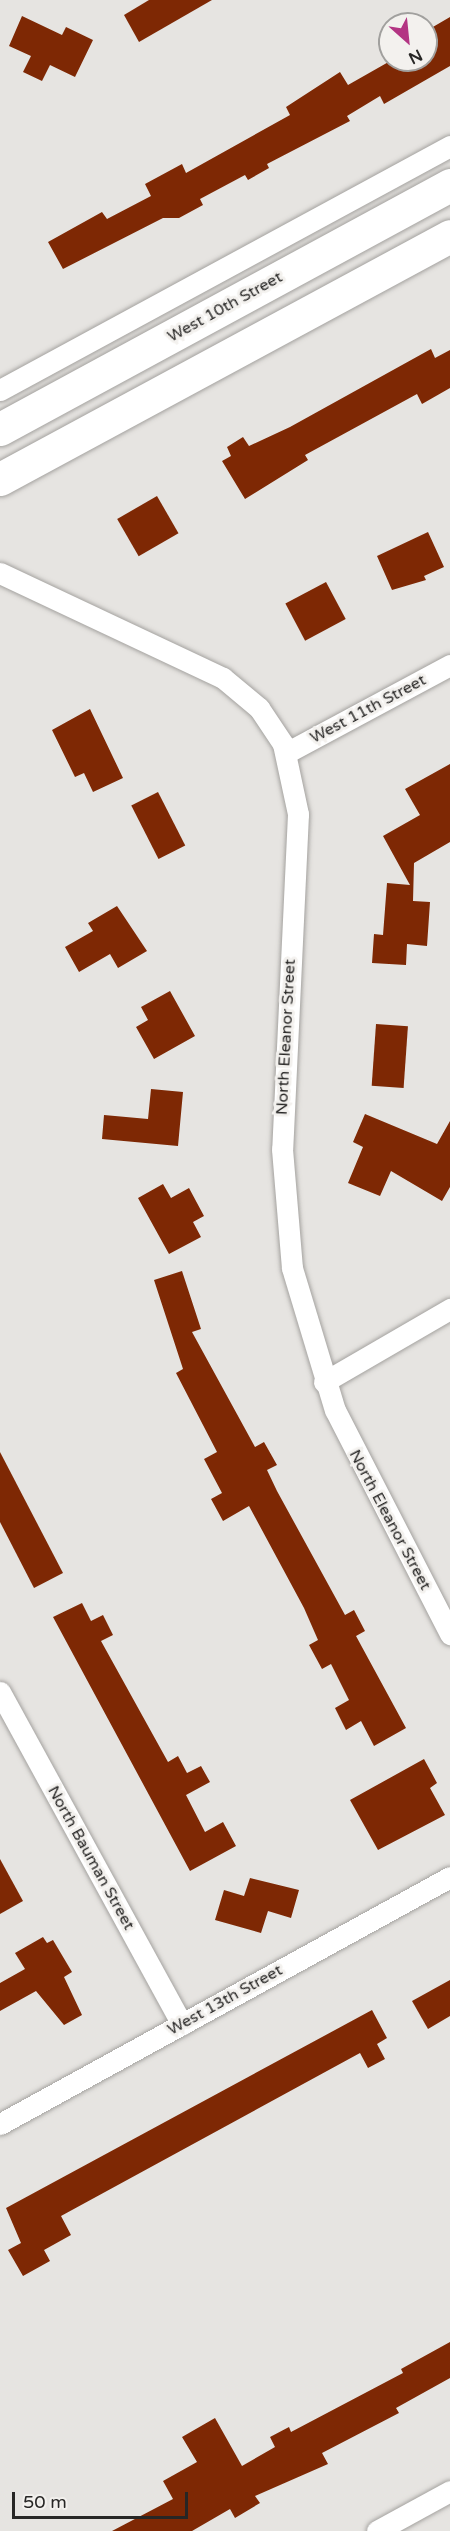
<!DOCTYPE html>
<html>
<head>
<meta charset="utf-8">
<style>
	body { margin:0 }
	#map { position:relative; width:450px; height:2531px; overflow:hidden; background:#e6e4e1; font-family:"Varela Round",sans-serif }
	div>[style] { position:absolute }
	.building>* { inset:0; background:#7e2804; transform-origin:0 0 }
	.roads { filter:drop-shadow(0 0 2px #a4a29f) drop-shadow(0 0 2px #a4a29f) }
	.minor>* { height:21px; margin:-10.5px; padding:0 10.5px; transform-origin:10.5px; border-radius:10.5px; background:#fff }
	.primary>* { height:33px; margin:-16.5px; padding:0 16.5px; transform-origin:16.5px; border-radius:16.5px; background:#fff }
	span { translate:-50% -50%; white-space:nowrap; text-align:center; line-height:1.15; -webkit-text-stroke:6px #f3f1ee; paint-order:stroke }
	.street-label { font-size:16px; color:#272625 }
	.north { position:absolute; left:378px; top:12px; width:60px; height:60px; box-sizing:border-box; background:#f3f1ee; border:2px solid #a1a09e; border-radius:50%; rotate:153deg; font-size:16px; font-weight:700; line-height:24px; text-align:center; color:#272625 }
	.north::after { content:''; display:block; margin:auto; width:21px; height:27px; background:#b33583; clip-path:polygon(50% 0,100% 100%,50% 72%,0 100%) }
	.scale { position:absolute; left:12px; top:2492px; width:176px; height:27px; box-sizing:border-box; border:3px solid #272625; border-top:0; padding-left:8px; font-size:18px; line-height:21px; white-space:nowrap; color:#272625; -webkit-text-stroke:4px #f3f1ee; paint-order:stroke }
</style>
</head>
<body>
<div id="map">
	<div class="building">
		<div style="clip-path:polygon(149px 0,212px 0,139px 42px,124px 15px)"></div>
		<div style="clip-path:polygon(22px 16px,62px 35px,66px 27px,93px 40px,75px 77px,50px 65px,42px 81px,23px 72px,31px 56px,9px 46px)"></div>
		<div style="clip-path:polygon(450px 17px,450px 66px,384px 104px,380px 96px,347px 116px,350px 121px,267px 164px,269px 168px,248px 180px,245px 175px,200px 199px,203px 205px,179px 218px,163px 218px,63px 269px,48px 242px,102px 212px,107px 219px,151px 196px,145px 184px,182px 164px,186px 173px,290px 115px,286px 107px,340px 72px,348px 85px,392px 60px,426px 60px,426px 31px)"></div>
		<div style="clip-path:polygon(431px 349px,435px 358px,450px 350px,450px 388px,422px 404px,417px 394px,305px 455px,308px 460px,245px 499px,222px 461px,231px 456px,227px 447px,243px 437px,249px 446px,290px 427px)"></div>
		<div style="left:157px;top:496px;width:43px;height:46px;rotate:60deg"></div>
		<div style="clip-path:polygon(428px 532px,444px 567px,424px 576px,426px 580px,392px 590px,377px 556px)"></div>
		<div style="left:326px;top:582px;width:42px;height:46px;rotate:62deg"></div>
		<div style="clip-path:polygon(90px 709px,123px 778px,93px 792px,84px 773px,75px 777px,52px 730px)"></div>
		<div style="clip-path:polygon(450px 764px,450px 842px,414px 863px,413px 901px,430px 902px,427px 946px,407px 944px,406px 965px,372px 963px,374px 934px,383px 935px,387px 883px,410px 885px,383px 836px,420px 815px,405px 789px)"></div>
		<div style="left:158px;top:792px;width:60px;height:30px;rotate:63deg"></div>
		<div style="clip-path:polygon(117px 906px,147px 951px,118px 968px,110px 954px,79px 972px,65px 947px,93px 931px,88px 923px)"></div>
		<div style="clip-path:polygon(170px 991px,195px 1036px,154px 1059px,136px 1027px,148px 1020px,141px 1007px)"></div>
		<div style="left:376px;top:1024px;width:32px;height:62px;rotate:4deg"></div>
		<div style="clip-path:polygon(151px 1089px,183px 1092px,178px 1146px,102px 1139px,104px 1115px,148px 1119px)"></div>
		<div style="clip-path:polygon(365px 1114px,437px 1144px,450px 1121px,450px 1187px,442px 1201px,391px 1171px,380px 1196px,348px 1183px,363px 1147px,353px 1142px)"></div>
		<div style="clip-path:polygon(163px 1184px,171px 1198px,189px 1188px,204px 1216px,193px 1222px,201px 1237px,169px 1254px,138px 1198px)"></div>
		<div style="clip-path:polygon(182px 1271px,201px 1329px,192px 1332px,255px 1447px,264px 1442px,277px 1465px,267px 1470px,277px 1491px,345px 1615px,354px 1610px,365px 1631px,356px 1636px,406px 1728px,374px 1746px,361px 1721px,346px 1730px,335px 1708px,349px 1700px,331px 1664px,322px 1669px,309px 1645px,318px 1640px,304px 1608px,249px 1506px,223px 1521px,211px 1499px,222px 1493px,204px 1459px,217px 1452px,176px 1373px,183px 1369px,154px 1280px)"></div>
		<div style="clip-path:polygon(0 1452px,63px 1573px,34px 1588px,0 1522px)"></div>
		<div style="clip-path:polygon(82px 1603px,91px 1621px,103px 1615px,113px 1635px,101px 1641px,168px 1762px,178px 1756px,187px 1773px,201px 1766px,210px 1782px,186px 1795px,205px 1832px,223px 1822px,236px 1846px,190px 1871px,53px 1617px)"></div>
		<div style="clip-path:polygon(424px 1759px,437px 1783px,430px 1788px,445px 1815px,378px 1850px,350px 1800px)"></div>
		<div style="clip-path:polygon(0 1859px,23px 1901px,0 1914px)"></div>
		<div style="clip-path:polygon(250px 1878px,299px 1890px,291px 1918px,268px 1911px,261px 1933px,215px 1920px,224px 1890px,244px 1896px)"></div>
		<div style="clip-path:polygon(43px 1937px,47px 1943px,53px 1940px,72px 1972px,64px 1977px,82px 2015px,64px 2025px,36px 1991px,0 2011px,0 1983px,25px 1969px,15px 1953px)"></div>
		<div style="clip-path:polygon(450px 1980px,450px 2016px,428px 2029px,412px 2001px)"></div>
		<div style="clip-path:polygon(372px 2010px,387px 2038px,377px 2044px,385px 2059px,368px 2068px,360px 2053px,61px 2216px,71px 2235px,44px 2250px,50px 2261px,23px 2276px,8px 2250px,21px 2243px,6px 2208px)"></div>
		<div style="clip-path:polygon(450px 2342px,450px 2378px,396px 2408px,399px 2413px,322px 2453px,328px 2464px,255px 2496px,260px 2503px,235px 2518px,230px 2509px,192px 2531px,112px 2531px,173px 2499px,163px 2481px,197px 2462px,182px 2437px,215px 2418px,242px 2466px,275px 2447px,270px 2437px,289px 2427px,291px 2432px,403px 2373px,401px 2369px)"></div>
	</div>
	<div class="roads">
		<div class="minor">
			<div style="left:0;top:390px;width:512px;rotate:-28.47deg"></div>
			<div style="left:0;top:573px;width:246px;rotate:25.2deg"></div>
			<div style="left:223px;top:678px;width:47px;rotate:39.8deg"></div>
			<div style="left:259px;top:708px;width:43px;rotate:56.3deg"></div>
			<div style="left:283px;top:744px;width:72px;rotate:77.9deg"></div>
			<div style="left:298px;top:814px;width:335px;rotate:92.7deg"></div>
			<div style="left:282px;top:1149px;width:119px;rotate:85.2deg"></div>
			<div style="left:292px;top:1268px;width:148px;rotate:73.2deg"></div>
			<div style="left:335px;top:1410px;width:252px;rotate:62.8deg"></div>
			<div style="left:286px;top:753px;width:186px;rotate:-28.2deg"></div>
			<div style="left:324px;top:1382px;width:146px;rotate:-30.1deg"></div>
			<div style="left:0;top:1692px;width:379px;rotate:61.3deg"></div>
			<div style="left:0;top:2124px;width:513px;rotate:-28.76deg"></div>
			<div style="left:377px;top:2531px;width:83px;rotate:-28.7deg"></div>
		</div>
		<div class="primary">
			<div style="left:0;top:429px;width:512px;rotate:-28.47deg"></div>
			<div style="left:0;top:479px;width:511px;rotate:-28.37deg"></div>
		</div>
	</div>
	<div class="street-label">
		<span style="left:225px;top:307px;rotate:-29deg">West 10th Street</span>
		<span style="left:368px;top:709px;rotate:-28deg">West 11th Street</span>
		<span style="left:286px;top:1037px;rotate:-87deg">North Eleanor Street</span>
		<span style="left:390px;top:1520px;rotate:62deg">North Eleanor Street</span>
		<span style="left:91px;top:1858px;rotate:61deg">North Bauman Street</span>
		<span style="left:225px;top:2000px;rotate:-29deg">West 13th Street</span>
	</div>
	<div class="north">N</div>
	<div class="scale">50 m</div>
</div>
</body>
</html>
